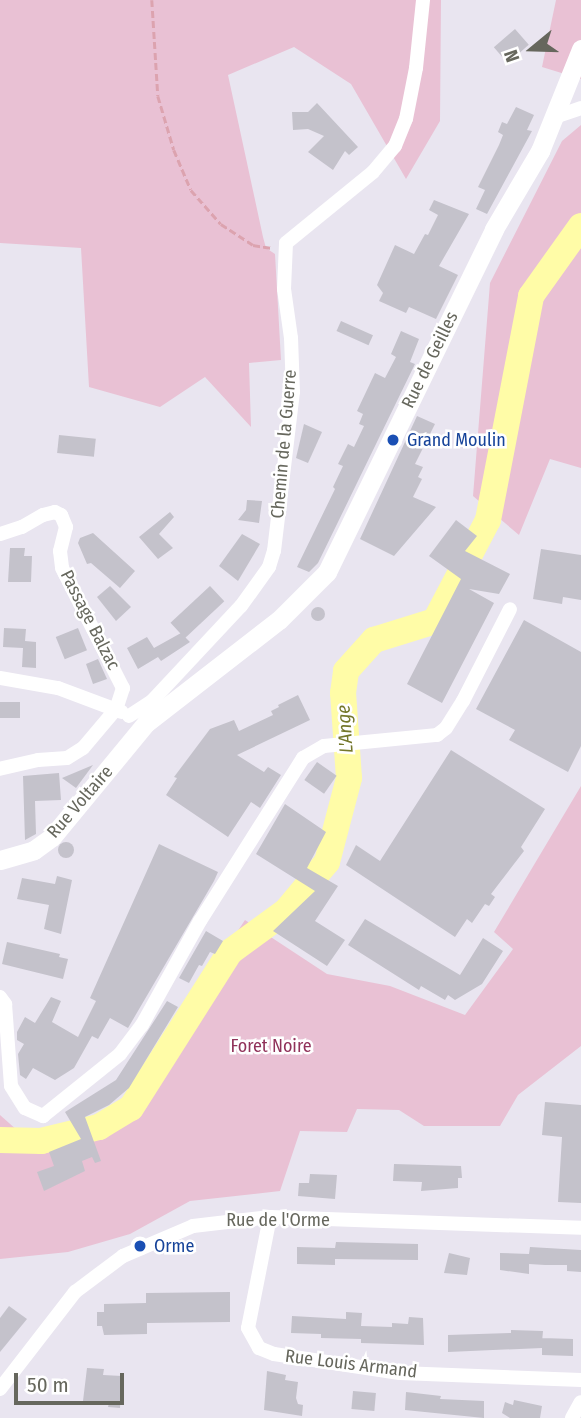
<!DOCTYPE html>
<html>
<head>
<meta charset="utf-8">
<style>
	body { margin:0 }
	#map { position:relative; width:581px; height:1418px; overflow:hidden; background:#e9e5f0; font-family:"Fira Sans Condensed",sans-serif }
	div>[style] { position:absolute }
	.green>* { inset:0; background:#e9c1d4 }
	.river>* { height:26px; margin:-13px; padding:0 13px; transform-origin:13px; border-radius:13px; background:#fffca7 }
	.building>* { inset:0; background:#c4c2cb; transform-origin:0 0 }
	.round { border-radius:50% }
	.path>* { height:2.5px; margin-top:-1.25px; transform-origin:0; background:repeating-linear-gradient(90deg,#dca3af 0 7px,transparent 0 10.5px) }
	.minor>* { height:14px; margin:-7px; padding:0 7px; transform-origin:7px; border-radius:7px; background:#fff }
	.tertiary>* { height:19px; margin:-9.5px; padding:0 9.5px; transform-origin:9.5px; border-radius:9.5px; background:#fff }
	.dots>* { width:19px; height:19px; translate:-50% -50%; box-sizing:border-box; border:4px solid #fff; border-radius:50% }
	span { translate:-50% -50%; white-space:nowrap; text-align:center; line-height:1.15; -webkit-text-stroke:5px #fff; paint-order:stroke }
	.street-label { font-size:18px; color:#66675d }
	.transit-label { font-size:18px; color:#164399 }
	.left { translate:0 -50%; text-align:left }
	.park-label { font-size:18px; color:#90325a }
	.water-label { font-size:19px; color:#74772b; font-style:italic }
	.north { position:absolute; left:497px; top:14px; width:70px; height:70px; -webkit-text-stroke:5px #fff; paint-order:stroke; rotate:251deg; font-size:19px; font-weight:700; line-height:28px; text-align:center; color:#66675d }
	.north::after { content:''; display:block; margin:auto; width:24px; height:32px; background:#66675d; clip-path:polygon(50% 0,100% 100%,50% 72%,0 100%) }
	.scale { position:absolute; left:14px; top:1373px; width:110px; height:32px; box-sizing:border-box; border:4px solid #66675d; border-top:0; padding-left:9px; font-size:21px; line-height:24px; white-space:nowrap; color:#66675d; -webkit-text-stroke:5px #fff; paint-order:stroke }
</style>
</head>
<body>
<div id="map">
	<div class="green">
		<div style="clip-path:polygon(0 0,441px 0,440px 121px,406px 179px,351px 84px,294px 47px,228px 75px,263px 237px,266px 248px,275px 254px,281px 360px,249px 363px,251px 427px,205px 377px,160px 407px,89px 387px,81px 248px,0 243px)"></div>
		<div style="clip-path:polygon(556px 0,581px 0,581px 79px,542px 67px)"></div>
		<div style="clip-path:polygon(581px 125px,581px 468px,550px 459px,519px 535px,473px 496px,490px 283px,562px 141px)"></div>
		<div style="clip-path:polygon(581px 786px,581px 1046px,518px 1095px,500px 1126px,424px 1126px,399px 1110px,357px 1109px,347px 1132px,300px 1131px,280px 1191px,190px 1201px,130px 1234px,68px 1252px,0 1259px,0 1115px,18px 1131px,85px 1126px,128px 1097px,245px 920px,327px 974px,390px 986px,465px 1015px,513px 949px,494px 932px)"></div>
	</div>
	<div class="river">
		<div style="left:0;top:1140px;width:41px;rotate:1.4deg"></div>
		<div style="left:41px;top:1141px;width:60px;rotate:-13.6deg"></div>
		<div style="left:99px;top:1127px;width:37px;rotate:-31deg"></div>
		<div style="left:131px;top:1108px;width:185px;rotate:-57.6deg"></div>
		<div style="left:230px;top:952px;width:69px;rotate:-36.2deg"></div>
		<div style="left:286px;top:911px;width:64px;rotate:-50.1deg"></div>
		<div style="left:327px;top:862px;width:87px;rotate:-75.3deg"></div>
		<div style="left:349px;top:778px;width:85px;rotate:-94deg"></div>
		<div style="left:343px;top:693px;width:22px;rotate:-82deg"></div>
		<div style="left:346px;top:671px;width:42px;rotate:-47.9deg"></div>
		<div style="left:374px;top:640px;width:64px;rotate:-17.3deg"></div>
		<div style="left:435px;top:621px;width:114px;rotate:-62.3deg"></div>
		<div style="left:488px;top:520px;width:228px;rotate:-79.1deg"></div>
		<div style="left:531px;top:296px;width:86px;rotate:-54.5deg"></div>
	</div>
	<div class="building">
		<div style="left:515px;top:29px;width:21px;height:28px;rotate:49deg"></div>
		<div style="clip-path:polygon(317px 103px,358px 147px,349px 155px,345px 151px,333px 170px,308px 152px,324px 136px,308px 129px,293px 130px,292px 112px,308px 112px)"></div>
		<div style="clip-path:polygon(516px 107px,534px 115px,527px 130px,532px 131px,487px 214px,476px 209px,485px 190px,478px 187px,499px 145px,503px 135px,498px 132px,502px 122px,507px 124px)"></div>
		<div style="clip-path:polygon(434px 200px,469px 214px,439px 266px,458px 275px,436px 319px,409px 307px,406px 313px,379px 301px,383px 293px,377px 285px,395px 245px,414px 254px,425px 234px,428px 235px,438px 215px,429px 210px)"></div>
		<div style="left:341px;top:321px;width:35px;height:11px;rotate:24deg"></div>
		<div style="clip-path:polygon(401px 331px,419px 339px,410px 362px,415px 364px,318px 563px,309px 572px,297px 567px,335px 489px,333px 487px,343px 466px,338px 464px,348px 444px,354px 447px,364px 426px,359px 424px,363px 414px,357px 411px,375px 373px,385px 378px,396px 357px,391px 354px)"></div>
		<div style="clip-path:polygon(417px 416px,435px 424px,415px 464px,423px 467px,418px 477px,422px 479px,413px 497px,436px 507px,394px 556px,360px 539px)"></div>
		<div style="clip-path:polygon(304px 424px,322px 432px,308px 463px,296px 458px)"></div>
		<div style="left:59px;top:435px;width:37px;height:18px;rotate:6deg"></div>
		<div style="clip-path:polygon(247px 500px,262px 501px,259px 523px,238px 520px,246px 510px)"></div>
		<div style="clip-path:polygon(170px 512px,174px 517px,159px 534px,173px 548px,158px 559px,139px 537px)"></div>
		<div style="clip-path:polygon(456px 520px,477px 536px,465px 551px,510px 574px,499px 594px,469px 589px,494px 603px,442px 703px,407px 684px,461px 579px,429px 556px)"></div>
		<div style="clip-path:polygon(93px 533px,135px 571px,120px 588px,91px 563px,87px 564px,78px 543px,80px 538px)"></div>
		<div style="clip-path:polygon(242px 534px,260px 544px,238px 581px,219px 566px)"></div>
		<div style="clip-path:polygon(10px 548px,25px 548px,24px 556px,32px 556px,31px 582px,8px 582px)"></div>
		<div style="clip-path:polygon(541px 549px,581px 555px,581px 600px,563px 597px,562px 604px,533px 599px)"></div>
		<div style="clip-path:polygon(110px 586px,131px 607px,116px 621px,97px 597px)"></div>
		<div style="left:210px;top:586px;width:21px;height:54px;rotate:47deg"></div>
		<div class="round" style="left:311px;top:607px;width:14px;height:14px"></div>
		<div style="clip-path:polygon(524px 620px,581px 652px,581px 746px,568px 772px,509px 740px,515px 730px,476px 709px)"></div>
		<div style="clip-path:polygon(4px 628px,26px 629px,25px 641px,36px 642px,36px 668px,22px 667px,23px 648px,3px 647px)"></div>
		<div style="left:78px;top:628px;width:24px;height:24px;rotate:68deg"></div>
		<div style="clip-path:polygon(181px 633px,190px 642px,161px 661px,158px 657px,138px 669px,127px 648px,147px 637px,154px 648px)"></div>
		<div style="clip-path:polygon(98px 659px,107px 679px,93px 684px,86px 664px)"></div>
		<div style="clip-path:polygon(298px 695px,310px 720px,237px 755px,264px 772px,268px 767px,281px 775px,260px 808px,251px 802px,228px 837px,166px 795px,177px 778px,174px 777px,210px 729px,234px 720px,239px 731px,273px 715px,271px 711px,279px 707px,278px 705px)"></div>
		<div style="left:0;top:702px;width:20px;height:16px"></div>
		<div style="clip-path:polygon(451px 750px,545px 809px,521px 847px,524px 851px,491px 894px,495px 897px,489px 906px,485px 904px,472px 923px,467px 919px,455px 937px,346px 865px,356px 845px,380px 861px)"></div>
		<div style="left:317px;top:762px;width:24px;height:22px;rotate:35deg"></div>
		<div style="clip-path:polygon(93px 765px,76px 788px,62px 778px)"></div>
		<div style="clip-path:polygon(59px 773px,61px 800px,35px 801px,36px 834px,25px 840px,23px 776px)"></div>
		<div style="clip-path:polygon(285px 804px,326px 832px,307px 868px,338px 886px,315px 921px,345px 940px,327px 966px,273px 931px,315px 891px,256px 854px)"></div>
		<div class="round" style="left:58px;top:842px;width:16px;height:16px"></div>
		<div style="clip-path:polygon(159px 844px,218px 872px,214px 881px,128px 1028px,110px 1018px,98px 1039px,92px 1036px,74px 1068px,55px 1080px,33px 1068px,26px 1079px,20px 1075px,18px 1054px,24px 1044px,17px 1040px,17px 1032px,25px 1017px,35px 1023px,51px 997px,61px 1001px,52px 1022px,78px 1037px,96px 1001px,90px 998px)"></div>
		<div style="clip-path:polygon(57px 876px,72px 880px,61px 934px,44px 929px,49px 905px,17px 899px,22px 878px,55px 884px)"></div>
		<div style="clip-path:polygon(365px 919px,460px 975px,483px 938px,503px 951px,482px 984px,455px 1000px,448px 995px,445px 1000px,421px 986px,419px 990px,348px 945px)"></div>
		<div style="clip-path:polygon(206px 931px,223px 941px,215px 954px,210px 952px,202px 966px,199px 965px,189px 983px,179px 978px)"></div>
		<div style="clip-path:polygon(7px 942px,60px 954px,59px 957px,68px 959px,63px 979px,2px 964px)"></div>
		<div style="clip-path:polygon(167px 1001px,178px 1007px,129px 1088px,109px 1105px,85px 1117px,101px 1161px,95px 1163px,92px 1157px,82px 1161px,85px 1171px,44px 1191px,37px 1172px,54px 1166px,49px 1152px,81px 1139px,65px 1112px,116px 1080px)"></div>
		<div style="clip-path:polygon(545px 1102px,581px 1105px,581px 1203px,558px 1202px,562px 1137px,542px 1135px)"></div>
		<div style="clip-path:polygon(394px 1164px,461px 1166px,462px 1178px,458px 1178px,458px 1188px,421px 1191px,422px 1182px,393px 1181px)"></div>
		<div style="clip-path:polygon(310px 1174px,337px 1175px,335px 1199px,298px 1196px,299px 1183px,309px 1183px)"></div>
		<div style="clip-path:polygon(336px 1242px,418px 1244px,418px 1260px,335px 1259px,335px 1265px,297px 1264px,297px 1247px,335px 1248px)"></div>
		<div style="clip-path:polygon(530px 1247px,581px 1250px,581px 1272px,567px 1271px,567px 1265px,545px 1265px,529px 1264px,529px 1274px,500px 1270px,500px 1253px,529px 1254px)"></div>
		<div style="clip-path:polygon(449px 1253px,470px 1258px,467px 1275px,444px 1273px)"></div>
		<div style="clip-path:polygon(230px 1292px,230px 1322px,147px 1323px,147px 1334px,104px 1335px,102px 1326px,97px 1326px,97px 1312px,104px 1312px,104px 1304px,146px 1303px,146px 1293px)"></div>
		<div style="clip-path:polygon(9px 1306px,27px 1319px,0 1352px,0 1318px)"></div>
		<div style="clip-path:polygon(346px 1312px,362px 1313px,361px 1326px,392px 1327px,392px 1323px,408px 1324px,409px 1317px,423px 1318px,424px 1345px,361px 1343px,361px 1339px,321px 1338px,321px 1334px,291px 1333px,292px 1316px,346px 1319px)"></div>
		<div style="clip-path:polygon(511px 1330px,543px 1331px,542px 1342px,542px 1338px,573px 1339px,573px 1356px,542px 1355px,542px 1348px,448px 1352px,448px 1335px,511px 1333px)"></div>
		<div style="clip-path:polygon(87px 1368px,104px 1369px,103px 1375px,122px 1376px,120px 1408px,108px 1407px,109px 1403px,83px 1401px)"></div>
		<div style="clip-path:polygon(267px 1371px,286px 1375px,285px 1380px,298px 1382px,296px 1398px,298px 1404px,303px 1405px,302px 1416px,264px 1410px)"></div>
		<div style="left:353px;top:1391px;width:23px;height:18px;rotate:5deg"></div>
		<div style="clip-path:polygon(406px 1392px,441px 1396px,440px 1399px,484px 1401px,484px 1418px,405px 1410px)"></div>
		<div style="clip-path:polygon(514px 1400px,542px 1406px,540px 1418px,510px 1418px,502px 1413px,505px 1402px,513px 1405px)"></div>
	</div>
	<div class="path">
		<div style="left:152px;top:0;width:96px;rotate:86.4deg"></div>
		<div style="left:158px;top:96px;width:56px;rotate:73.5deg"></div>
		<div style="left:174px;top:150px;width:43px;rotate:67deg"></div>
		<div style="left:191px;top:190px;width:45px;rotate:48.6deg"></div>
		<div style="left:221px;top:224px;width:38px;rotate:33deg"></div>
		<div style="left:253px;top:245px;width:19px;rotate:9deg"></div>
	</div>
	<div class="minor">
		<div style="left:555px;top:117px;width:28px;rotate:-19deg"></div>
		<div style="left:0;top:534px;width:23px;rotate:-18deg"></div>
		<div style="left:22px;top:527px;width:24px;rotate:-30deg"></div>
		<div style="left:43px;top:515px;width:12px;rotate:-14deg"></div>
		<div style="left:55px;top:512px;width:7px;rotate:27deg"></div>
		<div style="left:61px;top:515px;width:13px;rotate:67deg"></div>
		<div style="left:66px;top:527px;width:25px;rotate:104deg"></div>
		<div style="left:60px;top:551px;width:17px;rotate:83deg"></div>
		<div style="left:62px;top:568px;width:135px;rotate:63.1deg"></div>
		<div style="left:123px;top:688px;width:22px;rotate:108deg"></div>
		<div style="left:116px;top:709px;width:51px;rotate:130.2deg"></div>
		<div style="left:83px;top:748px;width:19px;rotate:148deg"></div>
		<div style="left:67px;top:758px;width:29px;rotate:176deg"></div>
		<div style="left:38px;top:760px;width:39px;rotate:167deg"></div>
		<div style="left:0;top:678px;width:59px;rotate:9.8deg"></div>
		<div style="left:58px;top:688px;width:68px;rotate:20.6deg"></div>
		<div style="left:129px;top:716px;width:27px;rotate:-33deg"></div>
		<div style="left:152px;top:701px;width:130px;rotate:-46.9deg"></div>
		<div style="left:241px;top:606px;width:48px;rotate:-54.3deg"></div>
		<div style="left:269px;top:567px;width:17px;rotate:-73deg"></div>
		<div style="left:274px;top:551px;width:160px;rotate:-83.2deg"></div>
		<div style="left:293px;top:392px;width:54px;rotate:-92.1deg"></div>
		<div style="left:291px;top:338px;width:49px;rotate:-98.1deg"></div>
		<div style="left:284px;top:289px;width:46px;rotate:-87.5deg"></div>
		<div style="left:286px;top:243px;width:112px;rotate:-39.2deg"></div>
		<div style="left:373px;top:172px;width:34px;rotate:-50deg"></div>
		<div style="left:395px;top:146px;width:29px;rotate:-68deg"></div>
		<div style="left:406px;top:119px;width:52px;rotate:-78.9deg"></div>
		<div style="left:416px;top:68px;width:68px;rotate:-84.1deg"></div>
		<div style="left:0;top:997px;width:9px;rotate:54deg"></div>
		<div style="left:5px;top:1004px;width:82px;rotate:85.8deg"></div>
		<div style="left:11px;top:1086px;width:26px;rotate:58deg"></div>
		<div style="left:25px;top:1108px;width:20px;rotate:24deg"></div>
		<div style="left:43px;top:1116px;width:99px;rotate:-38.8deg"></div>
		<div style="left:120px;top:1054px;width:36px;rotate:-53deg"></div>
		<div style="left:142px;top:1025px;width:119px;rotate:-60.9deg"></div>
		<div style="left:200px;top:921px;width:193px;rotate:-57.7deg"></div>
		<div style="left:303px;top:758px;width:24px;rotate:-30deg"></div>
		<div style="left:324px;top:746px;width:114px;rotate:-5.6deg"></div>
		<div style="left:437px;top:735px;width:11px;rotate:-38deg"></div>
		<div style="left:446px;top:728px;width:32px;rotate:-58deg"></div>
		<div style="left:463px;top:701px;width:103px;rotate:-62.9deg"></div>
		<div style="left:270px;top:1217px;width:113px;rotate:101.2deg"></div>
		<div style="left:248px;top:1328px;width:23px;rotate:61deg"></div>
		<div style="left:259px;top:1348px;width:16px;rotate:22deg"></div>
		<div style="left:274px;top:1354px;width:127px;rotate:8.6deg"></div>
		<div style="left:400px;top:1373px;width:181px;rotate:2.2deg"></div>
		<div style="left:0;top:1389px;width:123px;rotate:-52.3deg"></div>
		<div style="left:75px;top:1292px;width:60px;rotate:-36.9deg"></div>
		<div style="left:123px;top:1256px;width:76px;rotate:-23.2deg"></div>
		<div style="left:193px;top:1226px;width:78px;rotate:-6.7deg"></div>
		<div style="left:270px;top:1217px;width:311px;rotate:2deg"></div>
		<div style="left:572px;top:1418px;width:18px;rotate:-61deg"></div>
	</div>
	<div class="tertiary">
		<div style="left:0;top:860px;width:35px;rotate:-16deg"></div>
		<div style="left:34px;top:850px;width:22px;rotate:-36deg"></div>
		<div style="left:52px;top:837px;width:148px;rotate:-50.5deg"></div>
		<div style="left:146px;top:723px;width:168px;rotate:-37.8deg"></div>
		<div style="left:279px;top:620px;width:68px;rotate:-45deg"></div>
		<div style="left:327px;top:572px;width:381px;rotate:-64deg"></div>
		<div style="left:494px;top:229px;width:91px;rotate:-59.5deg"></div>
		<div style="left:540px;top:151px;width:110px;rotate:-68.1deg"></div>
	</div>
	<div class="dots">
		<div style="left:393px;top:440px;background:#1a4fb4"></div>
		<div style="left:140px;top:1246px;background:#1a4fb4"></div>
	</div>
	<div class="street-label">
		<span style="left:430px;top:360px;rotate:-64deg">Rue de Geilles</span>
		<span style="left:284px;top:444px;rotate:-85deg">Chemin de la Guerre</span>
		<span style="left:90px;top:620px;rotate:63deg">Passage Balzac</span>
		<span style="left:80px;top:802px;rotate:-49deg">Rue Voltaire</span>
		<span style="left:278px;top:1220px">Rue de l'Orme</span>
		<span style="left:351px;top:1364px;rotate:7deg">Rue Louis Armand</span>
	</div>
	<div class="transit-label">
		<span class="left" style="left:407px;top:440px">Grand Moulin</span>
		<span class="left" style="left:154px;top:1246px">Orme</span>
	</div>
	<div class="park-label">
		<span style="left:271px;top:1046px">Foret Noire</span>
	</div>
	<div class="water-label">
		<span style="left:345px;top:729px;rotate:-94deg">L'Ange</span>
	</div>
	<div class="north">N</div>
	<div class="scale">50 m</div>
</div>
</body>
</html>
